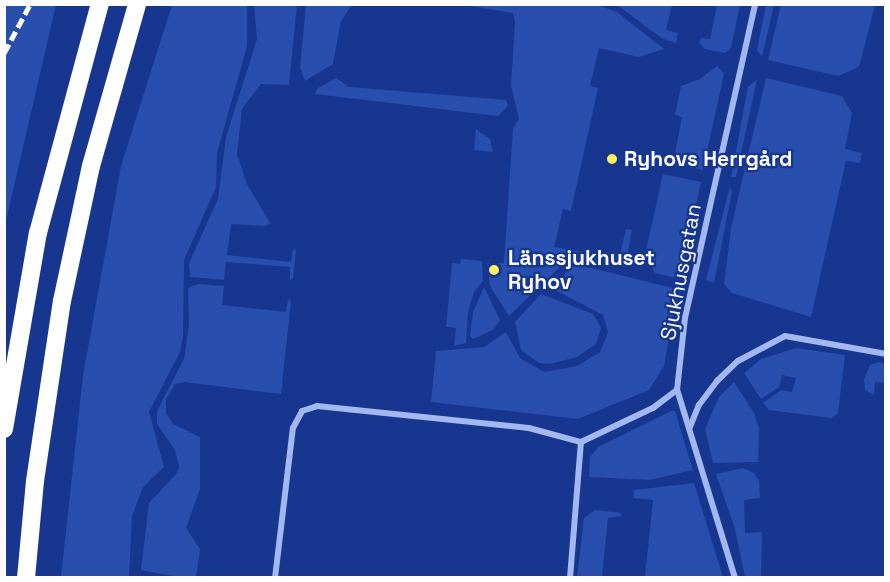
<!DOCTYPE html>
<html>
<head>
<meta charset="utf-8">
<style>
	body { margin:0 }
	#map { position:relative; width:890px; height:582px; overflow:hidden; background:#163690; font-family:"Space Grotesk",sans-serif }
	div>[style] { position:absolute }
	.green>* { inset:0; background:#284eae }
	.minor>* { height:6px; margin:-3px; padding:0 3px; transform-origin:3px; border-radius:3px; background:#a3b8f0 }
	.motorway>* { height:18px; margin:-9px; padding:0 9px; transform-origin:9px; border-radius:9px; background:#fff }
	.rail>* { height:4.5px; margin-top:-2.25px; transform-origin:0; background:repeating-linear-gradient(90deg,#fff 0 10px,transparent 0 14.5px) }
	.dots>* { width:16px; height:16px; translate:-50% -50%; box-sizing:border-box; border:3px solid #163690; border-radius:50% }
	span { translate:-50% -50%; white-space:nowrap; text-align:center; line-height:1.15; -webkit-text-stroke:4.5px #163690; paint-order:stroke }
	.poi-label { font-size:21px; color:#fff; font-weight:700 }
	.left { translate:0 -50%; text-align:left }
	.street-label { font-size:21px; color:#fff }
	.frame { position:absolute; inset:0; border:6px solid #fff; pointer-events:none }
</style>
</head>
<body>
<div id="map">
	<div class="green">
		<div style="clip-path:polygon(5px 4px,56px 5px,5px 225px,4px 5px)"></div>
		<div style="clip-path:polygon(172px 5px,247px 5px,247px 46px,217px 153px,216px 187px,184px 260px,183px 337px,180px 352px,149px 412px,164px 467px,143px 487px,132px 516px,129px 577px,61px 577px,83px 375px,121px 166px)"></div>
		<div style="clip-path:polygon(254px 5px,297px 5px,289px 85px,261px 84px,242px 109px,237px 154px,247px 184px,270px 223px,265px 226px,231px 224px,227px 255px,291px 262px,293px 249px,296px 251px,293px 278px,290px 280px,290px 267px,226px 262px,224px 280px,190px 277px,189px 263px,218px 199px,226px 137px,257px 39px)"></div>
		<div style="clip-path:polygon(306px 5px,352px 5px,341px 21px,333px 64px,305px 81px,300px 68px)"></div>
		<div style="clip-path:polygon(465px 5px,598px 5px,617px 12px,664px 49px,639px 57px,599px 48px,590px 86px,598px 88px,571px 211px,563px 209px,554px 247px,619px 258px,626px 229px,632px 230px,625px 267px,574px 258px,567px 260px,509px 316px,490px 286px,487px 263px,504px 263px,513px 128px,519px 119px,511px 86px,515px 22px,513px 13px)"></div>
		<div style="clip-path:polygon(617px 5px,672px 5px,666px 30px,678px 33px,676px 43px,663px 39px)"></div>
		<div style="clip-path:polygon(717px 5px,740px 5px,731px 48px,725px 53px,705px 49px,699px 43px,701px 38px,710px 39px)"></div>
		<div style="clip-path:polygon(766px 5px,774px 5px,762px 57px,757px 50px)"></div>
		<div style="clip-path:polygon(781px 5px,875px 5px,859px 67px,838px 76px,768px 60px)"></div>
		<div style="clip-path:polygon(717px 66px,724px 74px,703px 170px,668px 162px,665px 157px,674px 158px,682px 117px,675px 115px,681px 86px,700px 79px)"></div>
		<div style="clip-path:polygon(336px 78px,349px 87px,506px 100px,508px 106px,498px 116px,315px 94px,318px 88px)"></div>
		<div style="clip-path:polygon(766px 78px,842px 96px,852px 113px,845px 149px,862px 153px,860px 163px,846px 161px,811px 317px,732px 293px,724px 284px,731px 228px)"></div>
		<div style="clip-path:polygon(757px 79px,736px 177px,731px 177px,748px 87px)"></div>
		<div style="clip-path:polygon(476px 129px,490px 139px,493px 152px,474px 150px)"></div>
		<div style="clip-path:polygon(663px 174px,701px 182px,680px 279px,655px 273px,645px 255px)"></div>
		<div style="clip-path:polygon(730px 186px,732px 192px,714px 283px,706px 280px)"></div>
		<div style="clip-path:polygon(461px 259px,482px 261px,483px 281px,474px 292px,468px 312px,466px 343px,454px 346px,456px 328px,446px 327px,452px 263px,460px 264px)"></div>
		<div style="clip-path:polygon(583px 266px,677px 289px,664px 366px,649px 390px,578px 419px,431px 402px,436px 351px,484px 347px,506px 332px,520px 358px,544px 372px,577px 366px,600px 352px,608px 332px,603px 315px,555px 290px,557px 281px,572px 267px)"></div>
		<div style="clip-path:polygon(199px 284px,224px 286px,222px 305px,286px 312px,288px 299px,291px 301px,281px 394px,185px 382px,175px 384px,166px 399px,166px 413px,173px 424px,200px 437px,200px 489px,186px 528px,200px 549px,196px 577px,178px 577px,141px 570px,149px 503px,177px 473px,179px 466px,175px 450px,157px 424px,157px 411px,184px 359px,189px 325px,188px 288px)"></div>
		<div style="clip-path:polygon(484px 287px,500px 320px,493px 330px,473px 339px,470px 336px,473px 312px)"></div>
		<div style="clip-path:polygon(541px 294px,593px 314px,601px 328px,596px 344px,577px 357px,550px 364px,539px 363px,521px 350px,515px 322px)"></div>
		<div style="clip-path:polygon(796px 348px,845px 355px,838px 413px,831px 418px,769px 410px,763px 403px,781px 390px,792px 392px,796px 378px,782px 375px,779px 387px,761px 399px,744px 373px,761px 359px)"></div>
		<div style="clip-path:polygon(878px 362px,885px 364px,885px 383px,875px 382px,874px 395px,865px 390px,864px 379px,870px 365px)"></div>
		<div style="clip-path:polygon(734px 382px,754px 413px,759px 429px,758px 462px,713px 463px,705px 429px,719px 397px)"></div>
		<div style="clip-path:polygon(671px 411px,675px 411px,693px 470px,650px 480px,589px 477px,590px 457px,598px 447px)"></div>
		<div style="clip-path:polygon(743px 468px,754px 473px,759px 481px,760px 498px,744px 500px,745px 533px,762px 532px,761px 577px,745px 577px,735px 529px,716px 474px)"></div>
		<div style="clip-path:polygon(694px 483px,723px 577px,645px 577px,653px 500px,633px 498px,634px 490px)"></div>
		<div style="clip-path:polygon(595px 510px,621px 513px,622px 516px,608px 518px,602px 577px,577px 577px,584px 518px)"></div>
	</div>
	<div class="minor">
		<div style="left:690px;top:427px;width:24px;rotate:-68deg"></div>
		<div style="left:699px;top:405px;width:30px;rotate:-53deg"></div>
		<div style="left:717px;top:381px;width:29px;rotate:-44deg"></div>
		<div style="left:738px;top:361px;width:53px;rotate:-28deg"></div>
		<div style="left:785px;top:336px;width:103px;rotate:10.1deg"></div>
		<div style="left:275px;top:578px;width:151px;rotate:-83.2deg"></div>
		<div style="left:293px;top:428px;width:19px;rotate:-62deg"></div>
		<div style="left:302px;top:411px;width:16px;rotate:-18deg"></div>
		<div style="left:317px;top:406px;width:213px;rotate:5.9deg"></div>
		<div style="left:529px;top:428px;width:54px;rotate:15.1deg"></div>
		<div style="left:570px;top:578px;width:136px;rotate:-85.4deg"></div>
		<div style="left:581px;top:442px;width:80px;rotate:-25.3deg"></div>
		<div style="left:653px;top:408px;width:30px;rotate:-37deg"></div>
		<div style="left:735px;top:578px;width:197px;rotate:-107.1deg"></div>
		<div style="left:677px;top:390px;width:72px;rotate:-83.7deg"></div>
		<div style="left:685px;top:318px;width:322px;rotate:-77.4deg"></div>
	</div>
	<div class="motorway">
		<div style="left:4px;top:429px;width:199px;rotate:-80.2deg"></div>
		<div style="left:38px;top:233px;width:237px;rotate:-74.9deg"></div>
		<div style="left:26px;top:578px;width:97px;rotate:-84.7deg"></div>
		<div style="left:35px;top:481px;width:182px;rotate:-81.5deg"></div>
		<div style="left:62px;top:301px;width:138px;rotate:-77.9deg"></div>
		<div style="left:91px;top:166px;width:168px;rotate:-74.1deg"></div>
	</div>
	<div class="rail">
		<div style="left:4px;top:53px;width:55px;rotate:-62deg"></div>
	</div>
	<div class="dots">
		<div style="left:612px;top:159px;background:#ffed62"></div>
		<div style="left:494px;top:270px;background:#ffed62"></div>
	</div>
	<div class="poi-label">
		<span class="left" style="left:624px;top:159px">Ryhovs Herrgård</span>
		<span class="left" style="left:508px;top:270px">Länssjukhuset<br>Ryhov</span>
	</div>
	<div class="street-label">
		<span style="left:681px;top:272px;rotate:-79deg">Sjukhusgatan</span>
	</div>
	<div class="frame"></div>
</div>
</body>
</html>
